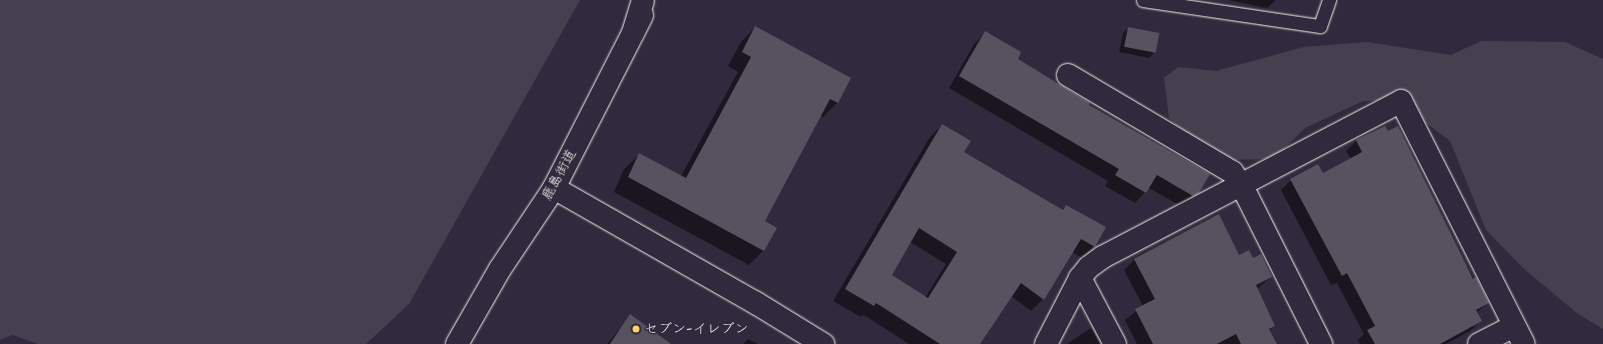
<!DOCTYPE html>
<html>
<head>
<meta charset="utf-8">
<style>
	body { margin:0 }
	#map { position:relative; width:1603px; height:344px; overflow:hidden; background:#2f2a3d; font-family:Kalam,"Klee One",sans-serif }
	div>[style] { position:absolute }
	.green>* { inset:0; background:#454050 }
	.shadow>* { inset:0; background:#0007 }
	.building>* { inset:0; background:#56525f; transform-origin:0 0 }
	.roads { filter:drop-shadow(0 0 1px #f4f1e8) drop-shadow(0 0 1px #f4f1e8) }
	.lane>* { height:13px; margin:-6.5px; padding:0 6.5px; transform-origin:6.5px; border-radius:6.5px; background:#2f2a3d }
	.street>* { height:22px; margin:-11px; padding:0 11px; transform-origin:11px; border-radius:11px; background:#2f2a3d }
	.secondary>* { height:22px; margin:-11px; padding:0 11px; transform-origin:11px; border-radius:11px; background:#2f2a3d }
	.highway>* { height:22px; margin:-11px; padding:0 11px; transform-origin:11px; border-radius:11px; background:#2f2a3d }
	.dots>* { width:11px; height:11px; translate:-50% -50%; box-sizing:border-box; border:2px solid #2f2a3d; border-radius:50% }
	span { translate:-50% -50%; white-space:nowrap; text-align:center; line-height:1.15; -webkit-text-stroke:3px #2f2a3d; paint-order:stroke }
	.street-label { font-size:14px; color:#f4f1e8 }
	.poi-label { font-size:14px; color:#f4f1e8 }
	.left { translate:0 -50%; text-align:left }
</style>
</head>
<body>
<div id="map">
	<div class="green">
		<div style="clip-path:polygon(0 0,580px 0,409px 304px,366px 344px,38px 344px,13px 335px,0 340px)"></div>
		<div style="clip-path:polygon(1481px 41px,1565px 42px,1603px 59px,1603px 329px,1578px 314px,1523px 268px,1486px 230px,1450px 141px,1396px 100px,1363px 101px,1305px 128px,1274px 159px,1228px 160px,1189px 136px,1169px 118px,1164px 78px,1178px 67px,1216px 71px,1304px 47px,1367px 42px,1451px 55px)"></div>
	</div>
	<div class="shadow">
		<div style="clip-path:polygon(1229px 0,1276px 0,1267px 8px)"></div>
		<div style="clip-path:polygon(755px 27px,850px 79px,837px 103px,823px 117px,820px 116px,763px 222px,764px 250px,749px 265px,614px 192px,624px 169px,639px 155px,681px 176px,738px 72px,728px 66px,741px 42px)"></div>
		<div style="clip-path:polygon(1128px 28px,1154px 53px,1149px 58px,1119px 52px,1123px 33px)"></div>
		<div style="clip-path:polygon(985px 33px,1016px 59px,1087px 105px,1198px 192px,1181px 206px,1149px 188px,1135px 203px,1105px 186px,1108px 181px,949px 88px,974px 44px)"></div>
		<div style="clip-path:polygon(evenodd,942px 125px,962px 153px,1061px 211px,1066px 206px,1094px 246px,1082px 258px,1072px 252px,1043px 299px,1031px 311px,1011px 296px,979px 344px,909px 344px,864px 315px,861px 317px,833px 301px,930px 137px,942px 125px,910px 242px,946px 264px,925px 298px,890px 275px,910px 242px)"></div>
		<div style="clip-path:polygon(1385px 127px,1488px 303px,1476px 313px,1480px 321px,1470px 331px,1446px 344px,1360px 344px,1358px 340px,1364px 334px,1337px 283px,1331px 285px,1281px 190px,1291px 180px,1322px 175px,1351px 159px,1346px 151px,1356px 141px)"></div>
		<div style="clip-path:polygon(1238px 257px,1252px 260px,1271px 277px,1257px 289px,1274px 326px,1269px 331px,1273px 344px,1137px 344px,1125px 320px,1143px 306px,1124px 270px,1134px 260px)"></div>
		<div style="clip-path:polygon(631px 316px,670px 344px,607px 344px)"></div>
		<div style="clip-path:polygon(1091px 328px,1100px 344px,1067px 344px)"></div>
		<div style="clip-path:polygon(748px 339px,758px 344px,743px 344px)"></div>
	</div>
	<div class="building">
		<div style="clip-path:polygon(755px 26px,851px 78px,838px 103px,830px 99px,765px 221px,777px 228px,764px 251px,628px 177px,639px 153px,686px 178px,751px 57px,742px 52px)"></div>
		<div style="left:1128px;top:27px;width:32px;height:20px;rotate:11deg"></div>
		<div style="clip-path:polygon(985px 31px,1021px 52px,1018px 59px,1090px 103px,1089px 105px,1210px 174px,1199px 193px,1193px 196px,1157px 175px,1146px 193px,1115px 175px,1119px 169px,959px 76px)"></div>
		<div style="clip-path:polygon(evenodd,942px 124px,971px 141px,964px 152px,1063px 210px,1066px 205px,1106px 227px,1095px 247px,1081px 239px,1044px 300px,1021px 283px,980px 344px,940px 344px,876px 303px,874px 306px,845px 289px,942px 124px,919px 228px,957px 252px,928px 298px,892px 275px,919px 228px)"></div>
		<div style="clip-path:polygon(1385px 126px,1388px 131px,1398px 126px,1473px 279px,1476px 277px,1489px 303px,1476px 310px,1482px 321px,1440px 344px,1375px 344px,1367px 330px,1375px 326px,1347px 273px,1342px 276px,1290px 179px,1318px 164px,1323px 173px,1362px 152px,1356px 140px)"></div>
		<div style="clip-path:polygon(1219px 214px,1239px 255px,1249px 250px,1253px 258px,1261px 254px,1272px 277px,1256px 285px,1275px 326px,1269px 329px,1277px 344px,1241px 344px,1236px 334px,1217px 344px,1153px 344px,1135px 309px,1155px 299px,1134px 259px)"></div>
		<div style="clip-path:polygon(630px 314px,671px 344px,610px 344px)"></div>
	</div>
	<div class="roads">
		<div class="lane">
			<div style="left:1143px;top:0;width:179px;rotate:8.4deg"></div>
			<div style="left:1320px;top:26px;width:28px;rotate:-71deg"></div>
		</div>
		<div class="street">
			<div style="left:1068px;top:75px;width:191px;rotate:30.6deg"></div>
			<div style="left:1232px;top:172px;width:15px;rotate:53deg"></div>
			<div style="left:1241px;top:184px;width:179px;rotate:63.4deg"></div>
			<div style="left:1080px;top:278px;width:75px;rotate:62.1deg"></div>
			<div style="left:1046px;top:344px;width:74px;rotate:-62.7deg"></div>
			<div style="left:1080px;top:278px;width:14px;rotate:-51deg"></div>
			<div style="left:1089px;top:267px;width:17px;rotate:-36deg"></div>
			<div style="left:1103px;top:257px;width:336px;rotate:-27.6deg"></div>
			<div style="left:1401px;top:101px;width:272px;rotate:63.2deg"></div>
			<div style="left:1479px;top:344px;width:39px;rotate:-27deg"></div>
		</div>
		<div class="secondary">
			<div style="left:554px;top:188px;width:232px;rotate:29.7deg"></div>
			<div style="left:756px;top:303px;width:79px;rotate:31.5deg"></div>
			<div style="left:457px;top:344px;width:86px;rotate:-60.2deg"></div>
			<div style="left:500px;top:269px;width:97px;rotate:-56.3deg"></div>
			<div style="left:554px;top:188px;width:194px;rotate:-63deg"></div>
		</div>
		<div class="highway">
			<div style="left:633px;top:33px;width:34px;rotate:-73deg"></div>
		</div>
	</div>
	<div class="dots">
		<div style="left:636px;top:329px;background:#ffd166"></div>
	</div>
	<div class="street-label">
		<span style="left:559px;top:175px;rotate:-61deg">鹿島街道</span>
	</div>
	<div class="poi-label">
		<span class="left" style="left:644px;top:329px">セブン-イレブン</span>
	</div>
</div>
</body>
</html>
